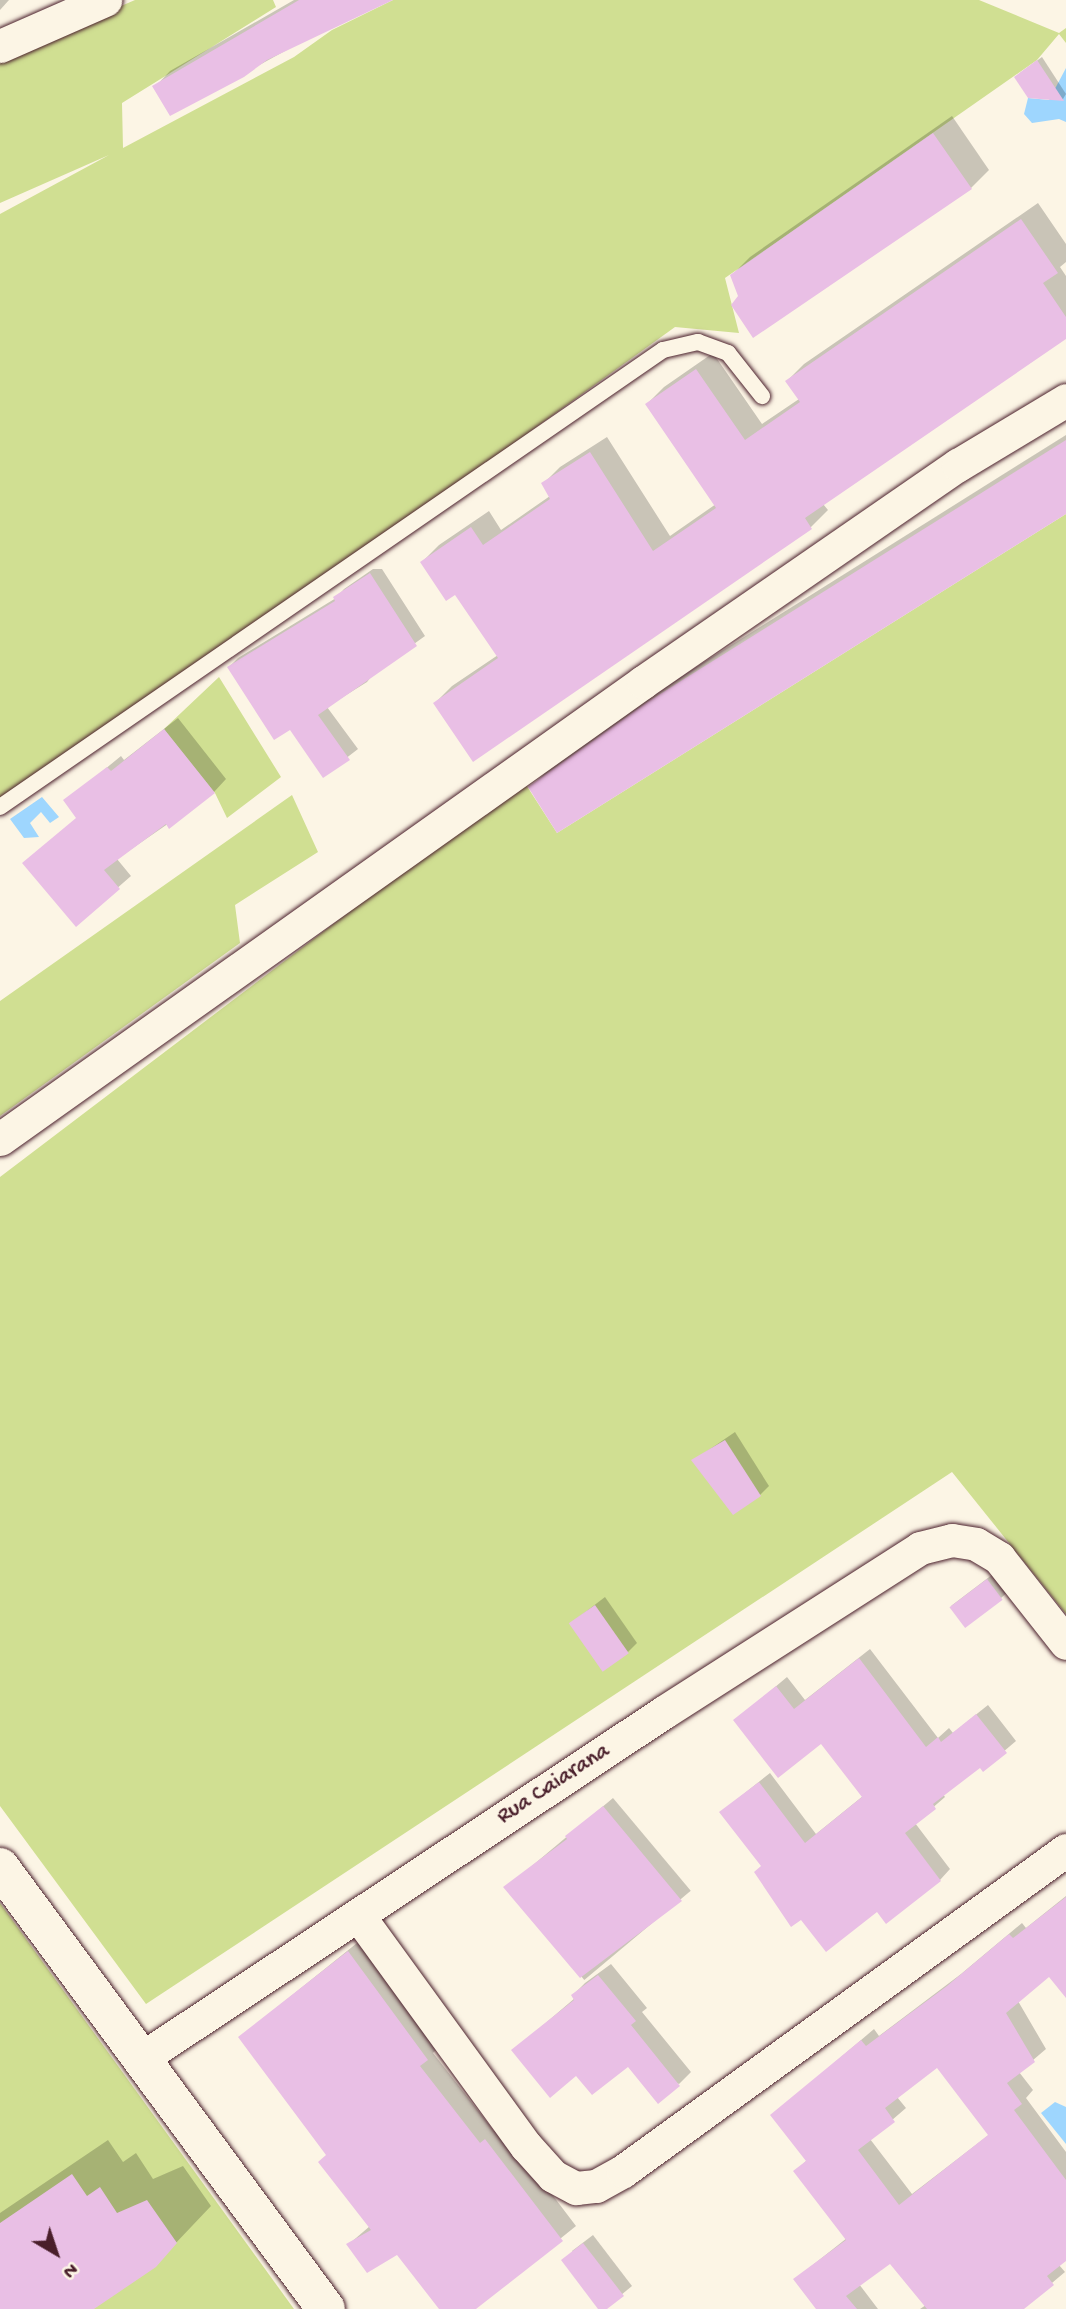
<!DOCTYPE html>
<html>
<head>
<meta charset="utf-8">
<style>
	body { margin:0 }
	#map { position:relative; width:1066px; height:2309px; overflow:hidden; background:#fcf5e5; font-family:"Gochi Hand",sans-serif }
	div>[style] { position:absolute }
	.green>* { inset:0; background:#d0df92 }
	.water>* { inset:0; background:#9ed6fe }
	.shadow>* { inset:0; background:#0003; transform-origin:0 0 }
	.building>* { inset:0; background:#e9bfe5; transform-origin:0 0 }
	.roads { filter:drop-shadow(0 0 2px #4a1f2b) drop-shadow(0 0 2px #4a1f2b) }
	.lane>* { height:16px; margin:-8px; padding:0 8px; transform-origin:8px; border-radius:8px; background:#fcf5e5 }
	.street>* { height:33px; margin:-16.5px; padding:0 16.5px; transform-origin:16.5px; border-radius:16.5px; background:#fcf5e5 }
	.secondary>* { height:38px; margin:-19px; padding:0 19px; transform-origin:19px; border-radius:19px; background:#fcf5e5 }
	span { translate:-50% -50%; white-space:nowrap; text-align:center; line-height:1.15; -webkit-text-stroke:5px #fcf5e5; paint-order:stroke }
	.street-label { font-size:23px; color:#4a1f2b }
	.north { position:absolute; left:21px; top:2218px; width:70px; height:70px; -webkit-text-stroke:5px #fcf5e5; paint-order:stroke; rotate:141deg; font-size:19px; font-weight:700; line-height:28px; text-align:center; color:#4a1f2b }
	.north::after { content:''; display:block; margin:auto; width:24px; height:32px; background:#4a1f2b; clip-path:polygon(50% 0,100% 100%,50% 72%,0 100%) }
</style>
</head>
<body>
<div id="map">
	<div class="green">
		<div style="clip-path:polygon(135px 0,273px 0,276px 7px,122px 103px,123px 148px,294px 57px,332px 30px,393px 0,979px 0,1059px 33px,1066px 28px,1066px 43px,1059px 34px,1037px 60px,725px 278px,739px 333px,675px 327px,209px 663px,0 803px,0 214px,109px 155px,0 203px,0 58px)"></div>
		<div style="clip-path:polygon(1066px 514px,1066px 1614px,952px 1472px,146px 2004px,0 1806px,0 1177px,523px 780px,557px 833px)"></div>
		<div style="clip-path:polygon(219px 677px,281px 777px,227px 818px,215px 793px,164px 729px)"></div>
		<div style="clip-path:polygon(292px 795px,318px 852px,235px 905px,240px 943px,0 1116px,0 1001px)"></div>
		<div style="clip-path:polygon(0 1903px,294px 2309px,0 2309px)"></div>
	</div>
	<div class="water">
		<div style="clip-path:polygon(1066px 68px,1066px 122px,1059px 119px,1032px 123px,1024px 114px,1028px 98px,1049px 100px)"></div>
		<div style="clip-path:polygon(42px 797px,59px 817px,50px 823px,41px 812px,30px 823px,39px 837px,24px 838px,10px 819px)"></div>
		<div style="clip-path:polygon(1055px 2102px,1066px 2107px,1066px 2144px,1041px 2113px)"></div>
	</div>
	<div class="shadow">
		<div style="clip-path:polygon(0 0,9px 0,0 10px)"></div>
		<div style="clip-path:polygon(294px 0,389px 0,332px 25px,171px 114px,155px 87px,170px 71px)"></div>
		<div style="clip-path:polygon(1042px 57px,1066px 94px,1063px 99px,1029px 97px,1020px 73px)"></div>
		<div style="clip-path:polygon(952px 116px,989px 170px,971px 188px,740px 296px,732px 275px,750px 257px)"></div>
		<div style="clip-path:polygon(1038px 203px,1066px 244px,1066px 262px,1060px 267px,1066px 276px,1066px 337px,823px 504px,828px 510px,811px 527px,480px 755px,435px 703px,452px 686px,498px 655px,456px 592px,422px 562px,439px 545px,489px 511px,501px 530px,550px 496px,543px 484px,560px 467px,607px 437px,670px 536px,716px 504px,647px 404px,664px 387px,713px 353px,762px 424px,799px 399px,787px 381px,804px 364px)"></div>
		<div style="clip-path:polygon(1066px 435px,1066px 512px,530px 788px,548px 770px,669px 684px)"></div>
		<div style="clip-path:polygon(373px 569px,382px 569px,425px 636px,375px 672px,367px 682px,327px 707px,358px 749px,323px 776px,290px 727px,229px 667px,238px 658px,336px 598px,344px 589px)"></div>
		<div style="clip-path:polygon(178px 718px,226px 779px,214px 792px,117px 859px,131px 876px,76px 924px,78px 817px,66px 801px,121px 756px,124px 760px)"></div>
		<div style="clip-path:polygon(735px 1432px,769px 1486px,760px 1495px,694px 1460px)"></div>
		<div style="clip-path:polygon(997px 1571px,1011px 1589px,1001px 1598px,951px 1606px)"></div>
		<div style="clip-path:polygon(605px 1597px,637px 1643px,628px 1652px,571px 1623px)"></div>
		<div style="clip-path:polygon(870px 1649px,938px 1738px,949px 1728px,953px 1733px,988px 1705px,1016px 1741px,983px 1769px,980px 1765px,943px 1794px,945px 1797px,915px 1823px,950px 1869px,940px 1880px,762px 1865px,721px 1812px,770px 1773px,816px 1834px,863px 1796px,821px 1742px,736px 1720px,787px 1677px,805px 1700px)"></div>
		<div style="left:613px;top:1798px;width:121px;height:139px;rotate:50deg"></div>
		<div style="clip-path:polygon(evenodd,1066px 1896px,1066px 1996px,1049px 1974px,1018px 2001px,1046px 2049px,1019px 2072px,1033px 2090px,1026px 2098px,1066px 2152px,1066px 2259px,1059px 2265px,1065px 2272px,1021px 2309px,920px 2309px,926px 2305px,890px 2261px,859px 2284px,878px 2309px,818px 2309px,795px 2279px,847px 2238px,795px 2172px,807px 2160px,773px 2115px,874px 2029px,879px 2036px,961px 1974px,1022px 1923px,1026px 1928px,1066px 1896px,937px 2065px,990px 2134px,912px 2194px,870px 2139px,906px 2108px,897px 2097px,937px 2065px)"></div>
		<div style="clip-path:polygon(362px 1939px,441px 2045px,433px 2053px,494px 2131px,500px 2126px,576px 2226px,473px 2309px,441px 2309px,397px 2252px,349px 2244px,370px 2226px,327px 2155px,240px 2037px)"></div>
		<div style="clip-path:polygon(611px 1964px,647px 2008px,642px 2012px,691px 2072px,679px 2084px,628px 2064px,577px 2074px,514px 2050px,575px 1998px,573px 1995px,585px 1983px)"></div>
		<div style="clip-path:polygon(108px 2140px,123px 2162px,136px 2153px,153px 2179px,183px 2166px,211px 2206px,154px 2266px,90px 2309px,0 2309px,0 2213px)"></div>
		<div style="clip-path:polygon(593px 2235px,632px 2286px,604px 2309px,600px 2309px,572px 2251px)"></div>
	</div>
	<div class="building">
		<div style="clip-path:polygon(299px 0,393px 0,267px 60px,244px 77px,170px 116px,152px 86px)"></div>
		<div style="clip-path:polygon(1037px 60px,1064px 101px,1028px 98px,1014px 77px)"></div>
		<div style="clip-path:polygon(933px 133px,972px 189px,753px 338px,731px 305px,738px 296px,730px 275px)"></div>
		<div style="clip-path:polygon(1021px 219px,1058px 273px,1043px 283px,1066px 317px,1066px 339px,805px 518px,812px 529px,473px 762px,433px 703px,498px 658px,455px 595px,446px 601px,420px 562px,471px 527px,483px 545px,550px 499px,541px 483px,590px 452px,653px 551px,716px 508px,645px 404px,696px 369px,745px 440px,800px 402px,785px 381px)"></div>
		<div style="clip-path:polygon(1066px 440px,1066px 514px,557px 833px,528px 787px,649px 701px)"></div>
		<div style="clip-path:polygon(370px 573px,417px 646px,318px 715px,350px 760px,323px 778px,290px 730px,274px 740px,227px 667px,335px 601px,333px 597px)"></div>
		<div style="clip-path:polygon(164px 729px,215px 793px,169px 829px,166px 824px,104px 870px,120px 889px,76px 927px,22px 863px,76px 818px,63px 800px,107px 767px,111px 771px)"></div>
		<div style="clip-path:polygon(725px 1440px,761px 1496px,733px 1515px,691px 1460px)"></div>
		<div style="left:987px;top:1579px;width:26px;height:47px;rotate:53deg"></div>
		<div style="left:595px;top:1605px;width:59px;height:32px;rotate:55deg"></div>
		<div style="clip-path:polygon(859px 1658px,926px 1747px,938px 1737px,941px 1742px,976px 1714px,1007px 1753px,983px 1772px,980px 1768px,933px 1804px,936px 1809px,905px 1833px,941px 1881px,886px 1924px,877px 1912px,826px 1952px,801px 1920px,791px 1927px,754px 1872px,761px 1866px,719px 1812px,759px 1782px,805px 1843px,862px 1797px,821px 1744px,778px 1778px,733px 1720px,776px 1686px,794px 1709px)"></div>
		<div style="clip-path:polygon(603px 1806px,682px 1901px,580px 1978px,503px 1887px,567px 1839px,565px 1836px)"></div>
		<div style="clip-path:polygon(evenodd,1066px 1897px,1066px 1998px,1049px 1977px,1006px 2013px,1035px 2062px,1007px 2083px,1022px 2104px,1014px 2110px,1066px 2180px,1066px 2261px,1047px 2276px,1054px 2285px,1024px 2309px,927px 2309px,890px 2264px,846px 2296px,857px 2309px,816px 2309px,793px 2279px,846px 2240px,793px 2171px,806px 2161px,770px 2115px,861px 2040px,866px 2046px,947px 1986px,1009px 1934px,1013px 1938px,1066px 1897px,937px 2068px,988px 2135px,899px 2205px,858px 2150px,895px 2122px,885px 2108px,937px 2068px)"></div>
		<div style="clip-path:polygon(348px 1951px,428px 2060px,420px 2066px,480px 2143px,485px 2139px,563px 2241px,476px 2309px,439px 2309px,397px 2255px,367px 2273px,346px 2244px,371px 2230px,318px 2162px,326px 2155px,238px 2037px)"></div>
		<div style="clip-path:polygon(598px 1975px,636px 2021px,631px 2025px,680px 2086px,658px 2104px,628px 2067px,592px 2095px,576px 2076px,550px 2098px,511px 2050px,574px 2000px,571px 1995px)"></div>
		<div style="clip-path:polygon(72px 2174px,87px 2196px,100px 2187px,117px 2213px,147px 2200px,177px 2243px,156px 2267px,94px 2309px,0 2309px,0 2223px)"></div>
		<div style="clip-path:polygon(583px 2243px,624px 2296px,607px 2309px,598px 2309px,561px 2260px)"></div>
	</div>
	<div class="roads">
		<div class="lane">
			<div style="left:0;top:807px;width:805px;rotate:-34.58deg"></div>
			<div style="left:663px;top:350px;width:36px;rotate:-13deg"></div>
			<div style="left:698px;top:342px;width:32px;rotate:20deg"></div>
			<div style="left:728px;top:353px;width:55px;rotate:51.7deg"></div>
		</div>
		<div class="street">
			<div style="left:0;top:46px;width:115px;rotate:-23.7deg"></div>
			<div style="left:0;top:1139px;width:789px;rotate:-35.4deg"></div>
			<div style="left:643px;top:682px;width:383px;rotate:-34.6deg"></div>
			<div style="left:958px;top:465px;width:126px;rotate:-31deg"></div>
			<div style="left:358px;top:1915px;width:286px;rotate:54deg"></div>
			<div style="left:526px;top:2146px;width:40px;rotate:48deg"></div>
			<div style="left:553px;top:2176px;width:26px;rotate:28deg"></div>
			<div style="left:576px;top:2188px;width:20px;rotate:-6deg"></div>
			<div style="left:596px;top:2186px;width:31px;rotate:-29deg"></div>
			<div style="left:623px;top:2171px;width:547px;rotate:-35.93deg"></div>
			<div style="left:142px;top:2058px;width:626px;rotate:-33.54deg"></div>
			<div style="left:664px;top:1712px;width:304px;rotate:-32.6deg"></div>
			<div style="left:920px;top:1548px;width:33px;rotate:-14deg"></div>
			<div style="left:952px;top:1540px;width:24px;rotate:9deg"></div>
			<div style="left:976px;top:1544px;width:27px;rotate:31deg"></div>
			<div style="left:999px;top:1558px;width:108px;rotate:51.8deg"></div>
		</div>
		<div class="secondary">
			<div style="left:0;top:1867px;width:549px;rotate:53.59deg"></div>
		</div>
	</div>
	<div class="street-label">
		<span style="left:554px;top:1785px;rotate:-33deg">Rua Caiarana</span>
	</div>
	<div class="north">N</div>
</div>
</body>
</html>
